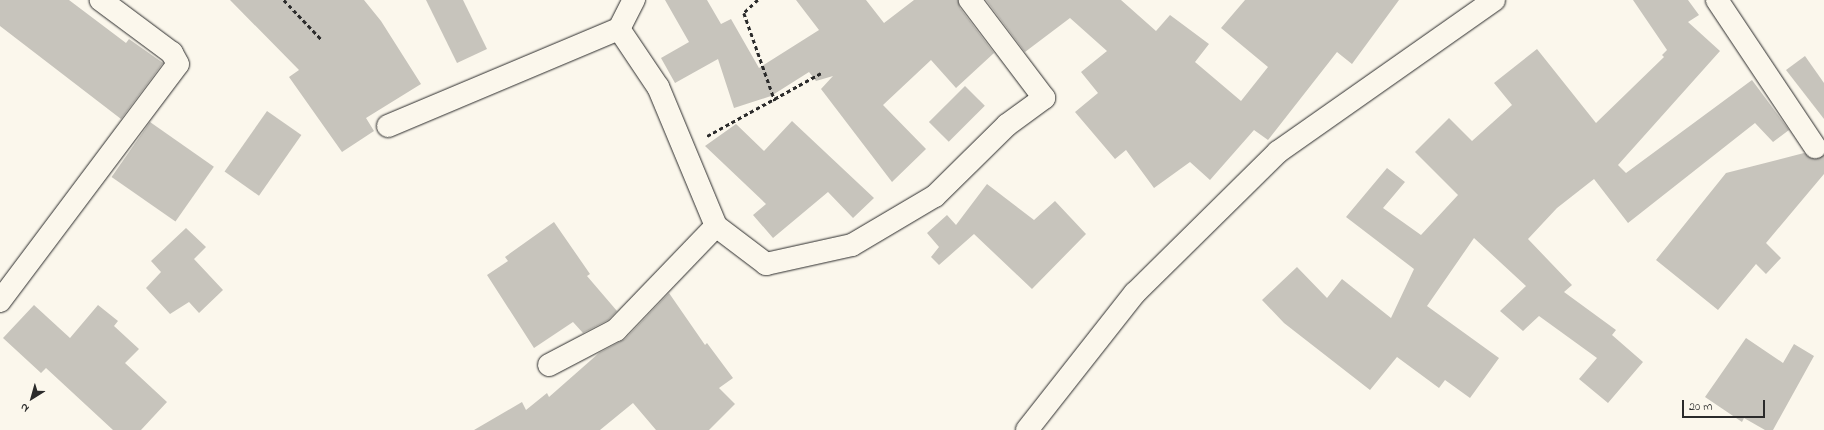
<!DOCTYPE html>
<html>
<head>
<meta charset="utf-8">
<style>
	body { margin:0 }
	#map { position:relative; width:1824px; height:430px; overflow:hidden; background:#fbf7ec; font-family:"Indie Flower",sans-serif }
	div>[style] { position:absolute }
	.building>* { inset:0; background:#c7c4bc; transform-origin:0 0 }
	.path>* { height:2.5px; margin-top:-1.25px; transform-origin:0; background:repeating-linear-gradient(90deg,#2b2b2b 0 4px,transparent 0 7px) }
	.roads { filter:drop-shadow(0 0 1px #2b2b2b) drop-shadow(0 0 1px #2b2b2b) }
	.minor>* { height:22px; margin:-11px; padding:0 11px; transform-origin:11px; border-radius:11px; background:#fbf7ec }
	.tertiary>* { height:22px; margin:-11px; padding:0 11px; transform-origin:11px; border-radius:11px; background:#fbf7ec }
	span { translate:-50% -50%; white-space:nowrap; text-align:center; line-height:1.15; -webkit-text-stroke:4px #fbf7ec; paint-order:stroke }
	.north { position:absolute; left:12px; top:378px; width:40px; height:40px; -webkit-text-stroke:3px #fbf7ec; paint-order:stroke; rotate:217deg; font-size:11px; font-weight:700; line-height:16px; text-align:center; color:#2b2b2b }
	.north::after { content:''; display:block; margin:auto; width:14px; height:18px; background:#2b2b2b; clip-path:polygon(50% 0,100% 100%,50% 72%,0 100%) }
	.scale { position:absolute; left:1682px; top:400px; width:83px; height:18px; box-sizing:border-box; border:2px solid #2b2b2b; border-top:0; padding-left:5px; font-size:12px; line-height:14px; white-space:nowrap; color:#2b2b2b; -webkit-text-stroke:3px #fbf7ec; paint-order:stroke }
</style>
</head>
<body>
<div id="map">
	<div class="building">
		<div style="clip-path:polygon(0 0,69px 0,126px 43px,129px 39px,163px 63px,121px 119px,0 26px)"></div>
		<div style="clip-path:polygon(230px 0,364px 0,381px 21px,421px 84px,366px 118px,374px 131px,342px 152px,289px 77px,299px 70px)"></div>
		<div style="clip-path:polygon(426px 0,463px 0,487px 49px,457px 63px)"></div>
		<div style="clip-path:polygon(665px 0,707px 0,721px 24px,731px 19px,759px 68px,819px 30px,796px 0,866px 0,884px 23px,914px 0,958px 0,960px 8px,994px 53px,956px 88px,931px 60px,883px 105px,926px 149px,892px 182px,821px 89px,833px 76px,816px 81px,809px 72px,771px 96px,734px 108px,718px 59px,675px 83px,661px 58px,689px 42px)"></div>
		<div style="clip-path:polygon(986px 0,1121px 0,1156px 31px,1170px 15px,1209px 44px,1195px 62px,1241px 101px,1268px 67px,1221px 28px,1245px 0,1399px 0,1352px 64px,1337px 52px,1268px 140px,1254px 130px,1210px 180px,1190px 162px,1154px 188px,1126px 150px,1115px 159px,1075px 112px,1098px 93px,1081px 72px,1107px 51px,1070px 18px,1025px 52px)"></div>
		<div style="clip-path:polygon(1633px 0,1688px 0,1699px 15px,1688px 22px,1720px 51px,1618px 165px,1626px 173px,1752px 80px,1789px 130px,1773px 142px,1755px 123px,1628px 223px,1594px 179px,1557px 208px,1528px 239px,1572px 285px,1564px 292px,1616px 330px,1612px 335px,1643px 362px,1608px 403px,1579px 379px,1597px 358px,1539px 316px,1523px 331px,1500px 311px,1526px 286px,1474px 238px,1427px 306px,1499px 358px,1470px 398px,1445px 380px,1439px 388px,1397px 357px,1370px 390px,1284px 323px,1262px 300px,1297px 267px,1327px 298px,1342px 279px,1391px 318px,1414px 269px,1346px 217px,1387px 168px,1405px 182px,1383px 208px,1421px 235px,1458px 195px,1415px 152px,1449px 118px,1472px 141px,1512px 105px,1494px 83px,1537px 49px,1596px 123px,1664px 57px,1662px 55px,1667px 50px)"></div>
		<div style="clip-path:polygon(1805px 56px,1824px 83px,1824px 119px,1786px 70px)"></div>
		<div style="left:965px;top:86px;width:28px;height:51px;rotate:45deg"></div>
		<div style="left:267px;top:111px;width:42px;height:74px;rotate:35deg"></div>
		<div style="clip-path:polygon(792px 121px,874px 198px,853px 218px,828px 192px,773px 238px,753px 215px,766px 204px,705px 146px,736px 124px,764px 151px)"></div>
		<div style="left:150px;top:122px;width:78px;height:67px;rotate:35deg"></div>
		<div style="clip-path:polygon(1804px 153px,1815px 159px,1824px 155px,1824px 174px,1766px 243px,1781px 258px,1766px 274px,1756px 264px,1718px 310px,1656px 260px,1726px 173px)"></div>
		<div style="clip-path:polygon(987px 184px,1034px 220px,1055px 201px,1086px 234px,1032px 289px,974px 234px,939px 265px,931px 257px,939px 247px,927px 233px,947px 215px,956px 225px)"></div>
		<div style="clip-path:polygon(554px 222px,590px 274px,587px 276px,617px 311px,608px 320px,583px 333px,573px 322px,534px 348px,487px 275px,508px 261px,505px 257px)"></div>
		<div style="clip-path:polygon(186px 228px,206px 247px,194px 259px,223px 290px,199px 313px,189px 302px,170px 314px,146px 288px,161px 272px,151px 261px)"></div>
		<div style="clip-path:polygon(669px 293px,705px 345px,707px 343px,733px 378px,719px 388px,735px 404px,709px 430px,656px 430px,633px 403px,600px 430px,474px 430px,522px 402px,526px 410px,547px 393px,549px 397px,599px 353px,625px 339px)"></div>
		<div style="clip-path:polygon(34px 305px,70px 338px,98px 305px,118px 321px,114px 326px,139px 349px,125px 363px,167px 402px,141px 430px,113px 430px,46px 368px,41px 373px,3px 338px)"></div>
		<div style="clip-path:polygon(1746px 338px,1783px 363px,1794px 344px,1814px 356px,1773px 430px,1765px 430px,1744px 418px,1742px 422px,1705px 397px)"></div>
	</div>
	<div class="path">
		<div style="left:284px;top:0;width:55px;rotate:46.5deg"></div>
		<div style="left:758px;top:0;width:19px;rotate:137deg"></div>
		<div style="left:744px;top:13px;width:93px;rotate:70.6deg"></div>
		<div style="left:707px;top:136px;width:130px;rotate:-28.9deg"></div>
	</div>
	<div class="roads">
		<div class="minor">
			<div style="left:1717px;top:0;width:177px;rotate:56.3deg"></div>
			<div style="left:388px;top:126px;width:251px;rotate:-22.8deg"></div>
			<div style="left:716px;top:226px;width:63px;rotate:37.2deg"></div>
			<div style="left:766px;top:264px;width:88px;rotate:-12.5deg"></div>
			<div style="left:852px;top:245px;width:96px;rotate:-30.6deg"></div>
			<div style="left:935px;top:196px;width:101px;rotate:-44.6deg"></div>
			<div style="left:1007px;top:125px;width:46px;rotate:-36.1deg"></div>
			<div style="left:1044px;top:98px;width:123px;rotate:-127.1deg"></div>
			<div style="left:0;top:301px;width:296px;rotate:-53.1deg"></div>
			<div style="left:178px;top:64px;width:13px;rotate:-119deg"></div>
			<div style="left:172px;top:53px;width:89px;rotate:-143.3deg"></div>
			<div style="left:549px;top:365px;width:76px;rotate:-27.6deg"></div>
			<div style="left:616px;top:330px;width:144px;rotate:-46.1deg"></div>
			<div style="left:716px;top:226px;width:151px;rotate:-112.6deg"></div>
			<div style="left:658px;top:87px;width:70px;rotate:-123.9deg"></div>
			<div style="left:619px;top:29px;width:33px;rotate:-63deg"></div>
		</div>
		<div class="tertiary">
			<div style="left:1027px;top:430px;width:174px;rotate:-51.8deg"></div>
			<div style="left:1135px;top:293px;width:201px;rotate:-44.6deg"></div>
			<div style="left:1278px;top:152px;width:264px;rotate:-35.1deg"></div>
		</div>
	</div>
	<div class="north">N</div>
	<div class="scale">20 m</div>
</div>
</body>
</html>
